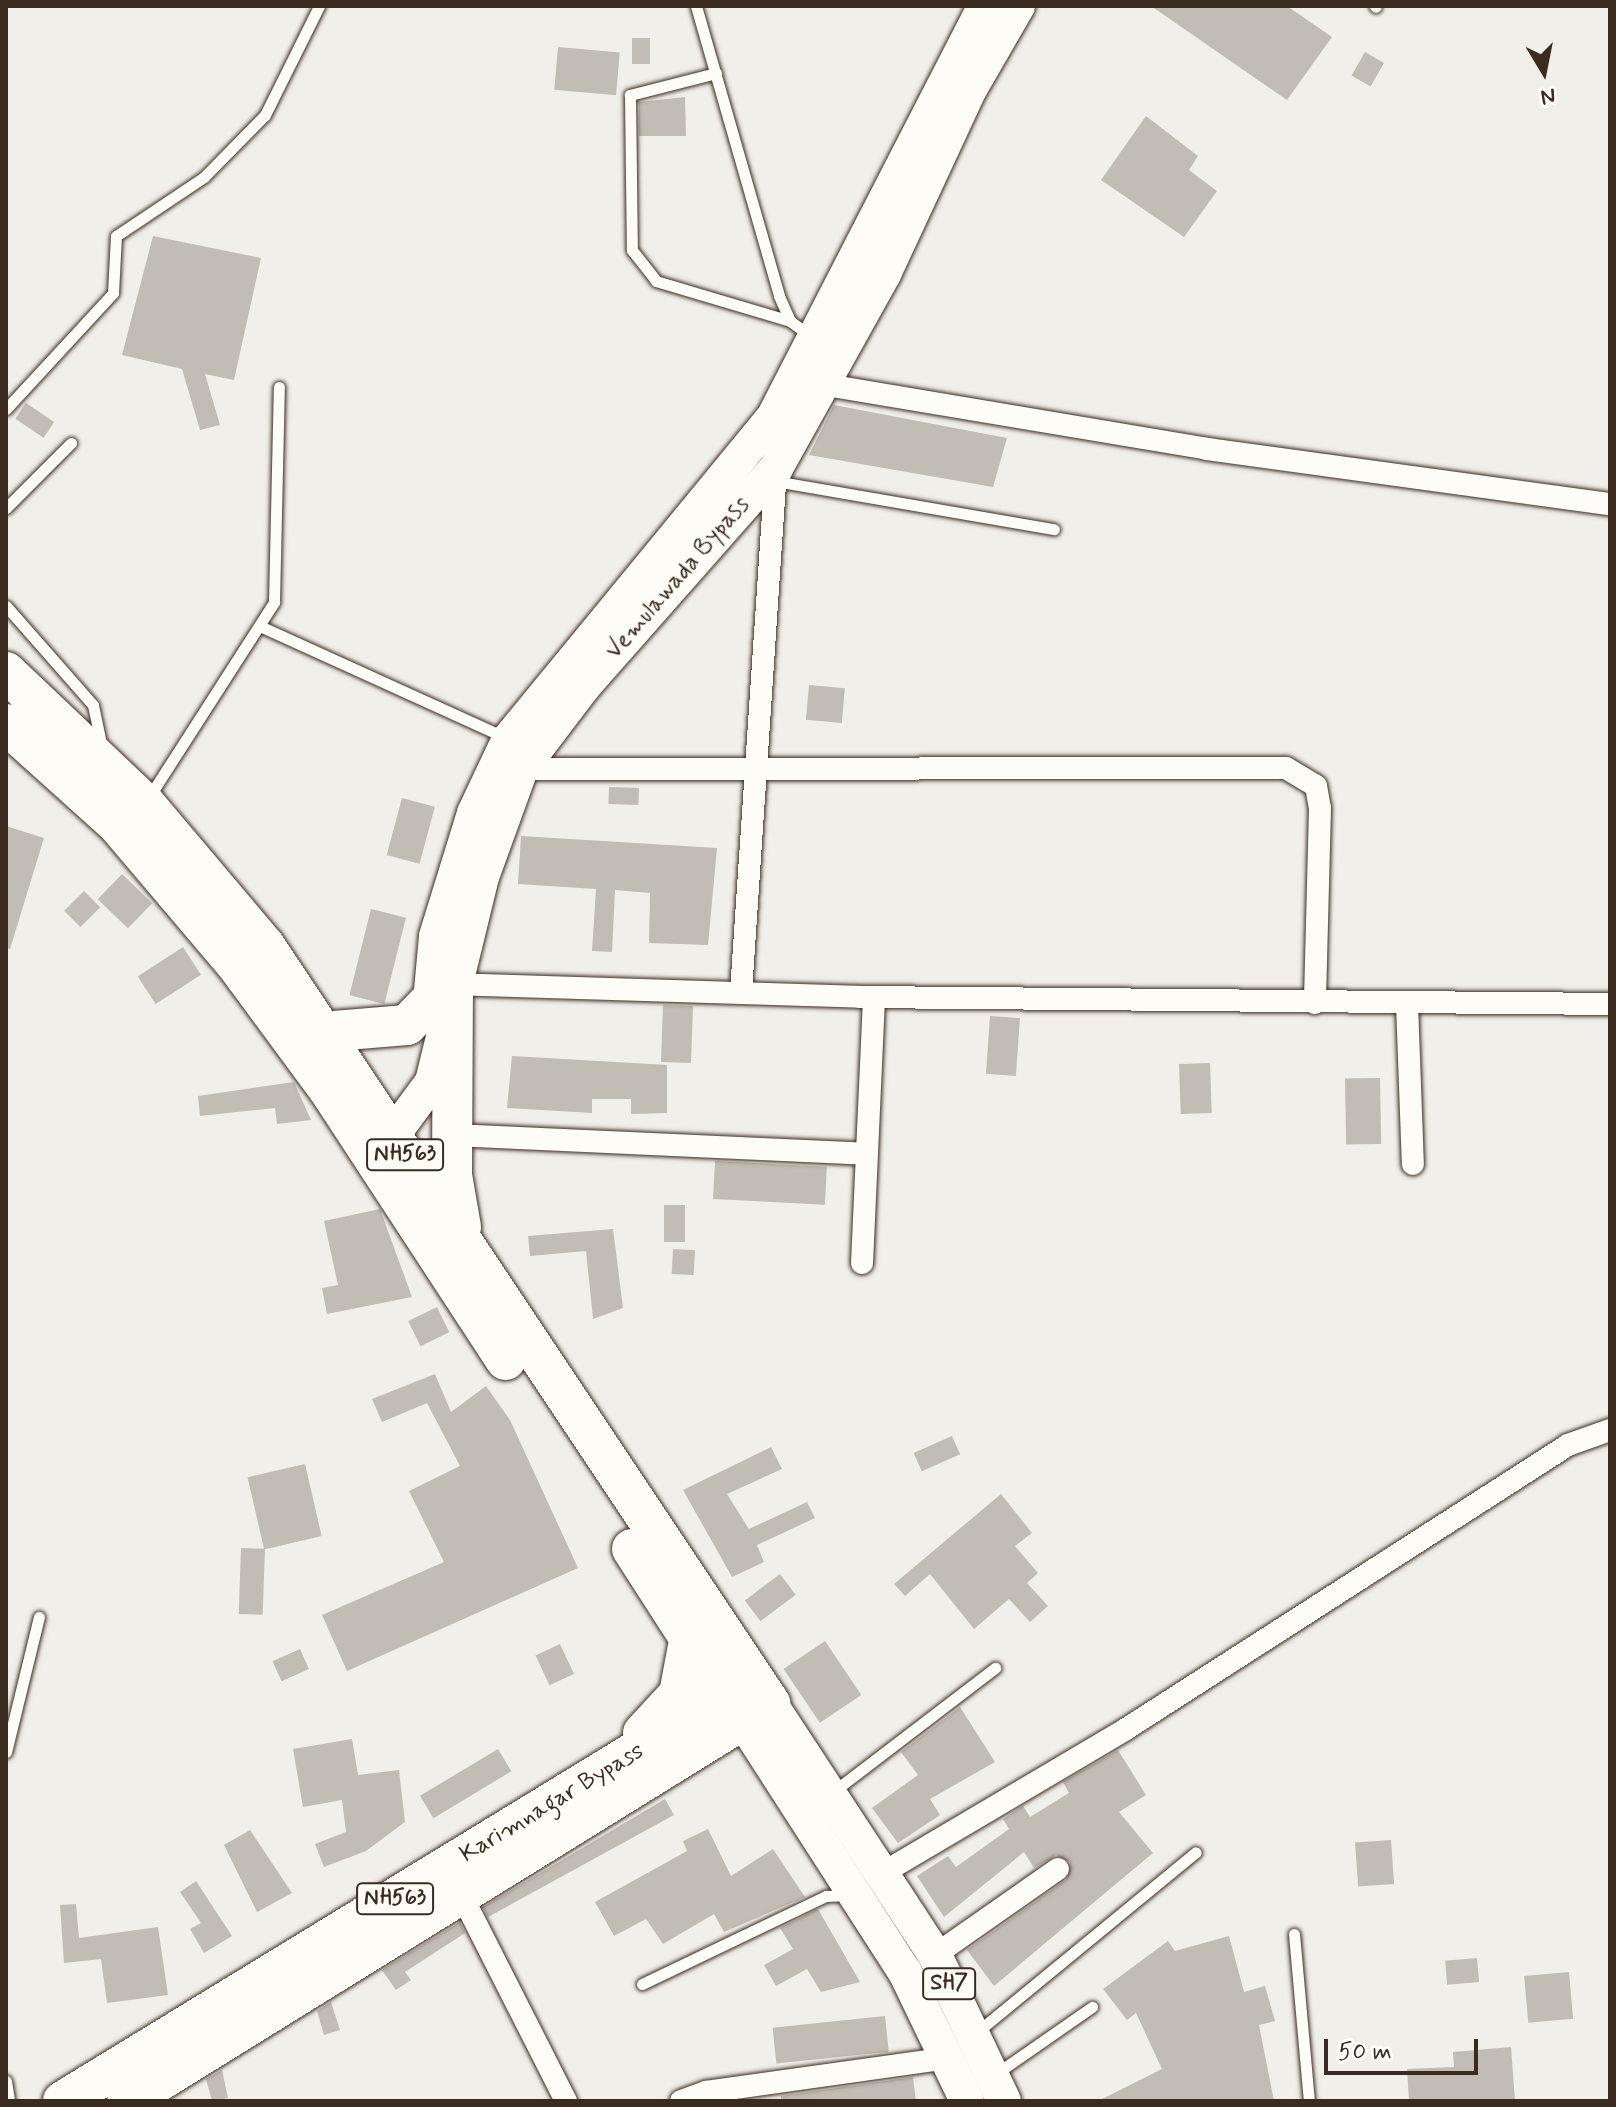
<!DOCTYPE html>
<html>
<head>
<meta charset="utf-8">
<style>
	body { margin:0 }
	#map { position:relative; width:1616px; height:2107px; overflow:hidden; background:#f1efea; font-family:Mynerve,sans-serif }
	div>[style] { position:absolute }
	.building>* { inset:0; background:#c1bcb4; transform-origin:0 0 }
	.roads { filter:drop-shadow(0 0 2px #3b2a1e) drop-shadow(0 0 2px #3b2a1e) }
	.lane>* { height:11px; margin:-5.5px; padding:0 5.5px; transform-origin:5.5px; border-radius:5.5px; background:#fdfcf7 }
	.street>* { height:22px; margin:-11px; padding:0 11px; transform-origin:11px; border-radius:11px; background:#fdfcf7 }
	.primary>* { height:34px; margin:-17px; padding:0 17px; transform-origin:17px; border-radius:17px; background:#fdfcf7 }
	.highway>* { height:40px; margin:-20px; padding:0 20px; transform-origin:20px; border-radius:20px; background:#fdfcf7 }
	span { translate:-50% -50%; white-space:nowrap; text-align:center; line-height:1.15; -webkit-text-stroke:6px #fdfcf7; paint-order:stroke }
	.shield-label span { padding:2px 6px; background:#fdfcf7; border:2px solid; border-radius:6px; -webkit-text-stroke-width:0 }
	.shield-label { font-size:22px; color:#3b2a1e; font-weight:700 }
	.street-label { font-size:24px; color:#3b2a1e }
	.frame { position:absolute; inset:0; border:8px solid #3b2a1e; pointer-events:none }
	.north { position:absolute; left:1504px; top:32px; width:80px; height:80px; -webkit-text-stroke:6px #fdfcf7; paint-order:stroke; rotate:170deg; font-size:22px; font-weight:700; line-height:32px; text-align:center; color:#3b2a1e }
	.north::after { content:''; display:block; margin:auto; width:28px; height:36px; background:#3b2a1e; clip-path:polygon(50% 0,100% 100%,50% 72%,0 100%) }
	.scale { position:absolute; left:1324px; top:2039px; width:154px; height:36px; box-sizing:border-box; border:4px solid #3b2a1e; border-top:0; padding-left:10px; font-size:24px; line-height:28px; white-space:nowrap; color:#3b2a1e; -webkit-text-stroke:6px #fdfcf7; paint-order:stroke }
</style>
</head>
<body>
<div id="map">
	<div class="building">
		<div style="clip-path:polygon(1151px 6px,1287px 6px,1332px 37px,1287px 100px)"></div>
		<div style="left:632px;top:38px;width:18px;height:26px"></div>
		<div style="left:558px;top:47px;width:62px;height:43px;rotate:5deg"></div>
		<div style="left:1365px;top:52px;width:22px;height:27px;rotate:30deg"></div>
		<div style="clip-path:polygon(685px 97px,686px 136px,639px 136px,639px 102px)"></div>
		<div style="clip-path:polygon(1146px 116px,1198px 156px,1189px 170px,1217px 191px,1184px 237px,1101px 180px)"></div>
		<div style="clip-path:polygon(153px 236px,261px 258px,234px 380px,205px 374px,220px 425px,200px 430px,182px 369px,122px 355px)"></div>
		<div style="left:26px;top:403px;width:34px;height:19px;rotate:34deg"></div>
		<div style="clip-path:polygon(834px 405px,1007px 438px,993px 487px,809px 455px)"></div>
		<div style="left:809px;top:685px;width:36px;height:35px;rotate:5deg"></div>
		<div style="left:609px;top:787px;width:30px;height:17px;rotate:2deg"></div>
		<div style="left:402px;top:798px;width:34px;height:59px;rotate:15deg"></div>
		<div style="clip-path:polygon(6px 826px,44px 838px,10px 949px,6px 948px)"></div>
		<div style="clip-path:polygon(521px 836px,717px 848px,708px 945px,649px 943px,650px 893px,615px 890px,612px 952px,592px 951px,596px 889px,518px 884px)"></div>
		<div style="left:122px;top:874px;width:42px;height:35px;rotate:44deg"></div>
		<div style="left:84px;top:891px;width:23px;height:28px;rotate:45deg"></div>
		<div style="left:371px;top:909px;width:36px;height:89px;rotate:14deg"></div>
		<div style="left:183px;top:947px;width:33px;height:54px;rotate:57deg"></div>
		<div style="left:663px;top:1005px;width:30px;height:57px;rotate:2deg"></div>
		<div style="left:990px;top:1016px;width:30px;height:58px;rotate:4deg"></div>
		<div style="clip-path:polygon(512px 1056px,667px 1065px,667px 1113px,631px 1114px,631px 1099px,592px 1099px,592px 1113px,507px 1108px)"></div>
		<div style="left:1210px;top:1063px;width:50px;height:31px;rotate:88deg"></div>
		<div style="left:1380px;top:1078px;width:66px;height:35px;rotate:89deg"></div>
		<div style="clip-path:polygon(294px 1082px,311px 1120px,277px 1124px,275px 1108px,200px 1116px,198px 1096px)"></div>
		<div style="left:715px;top:1161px;width:112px;height:38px;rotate:3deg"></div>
		<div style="left:685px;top:1205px;width:37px;height:21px;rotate:90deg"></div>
		<div style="clip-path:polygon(380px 1209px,412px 1297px,327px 1314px,322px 1288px,338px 1285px,324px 1221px)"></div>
		<div style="clip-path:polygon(613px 1229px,623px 1308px,593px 1319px,586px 1251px,530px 1256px,528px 1236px)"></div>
		<div style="left:673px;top:1249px;width:22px;height:25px;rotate:3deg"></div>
		<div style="left:437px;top:1307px;width:28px;height:32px;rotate:64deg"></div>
		<div style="clip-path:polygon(435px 1374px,451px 1412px,486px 1386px,510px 1420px,578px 1568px,347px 1671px,322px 1615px,444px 1562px,409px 1491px,460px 1466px,427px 1403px,382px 1422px,372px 1399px)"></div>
		<div style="left:952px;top:1436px;width:20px;height:42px;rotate:66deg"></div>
		<div style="clip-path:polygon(771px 1447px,782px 1469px,727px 1494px,749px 1529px,807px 1502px,815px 1518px,757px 1545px,764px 1562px,732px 1577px,683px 1490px)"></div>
		<div style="left:305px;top:1464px;width:74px;height:59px;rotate:77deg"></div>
		<div style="clip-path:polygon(1001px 1494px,1032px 1533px,1015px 1546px,1038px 1573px,1027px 1583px,1048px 1606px,1030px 1622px,1009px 1599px,974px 1629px,930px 1574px,905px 1596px,894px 1584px)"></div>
		<div style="left:241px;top:1548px;width:24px;height:66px;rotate:2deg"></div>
		<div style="left:780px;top:1574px;width:26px;height:44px;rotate:53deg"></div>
		<div style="left:825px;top:1641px;width:65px;height:50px;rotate:56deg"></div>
		<div style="left:560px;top:1644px;width:33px;height:27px;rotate:65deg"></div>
		<div style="left:300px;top:1649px;width:22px;height:30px;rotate:66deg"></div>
		<div style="clip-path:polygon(960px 1707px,995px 1762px,930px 1799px,940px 1815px,898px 1843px,872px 1808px,918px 1775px,901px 1752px)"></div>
		<div style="clip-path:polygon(352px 1739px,358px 1775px,399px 1770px,405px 1822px,366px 1851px,324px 1867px,315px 1844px,346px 1832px,342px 1800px,303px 1807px,293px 1749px)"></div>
		<div style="left:498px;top:1749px;width:26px;height:91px;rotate:59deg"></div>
		<div style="clip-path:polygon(1118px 1750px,1146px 1795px,1119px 1812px,1153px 1853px,994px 1986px,967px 1950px,1066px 1880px,1070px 1862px,1056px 1855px,1034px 1868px,1024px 1852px,944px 1917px,917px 1876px,948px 1856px,956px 1867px,1009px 1829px,1003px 1819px,1023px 1806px,1030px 1817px,1069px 1793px,1063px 1782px)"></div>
		<div style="clip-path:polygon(665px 1799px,674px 1815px,488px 1917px,483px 1907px)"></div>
		<div style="clip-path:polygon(708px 1829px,731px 1876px,773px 1849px,805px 1897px,724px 1932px,714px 1914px,663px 1944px,646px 1919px,614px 1936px,595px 1902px,687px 1851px,683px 1841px)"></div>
		<div style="clip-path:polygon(250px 1830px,292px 1893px,257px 1912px,224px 1845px)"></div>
		<div style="left:1391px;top:1840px;width:44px;height:36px;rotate:86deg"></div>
		<div style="clip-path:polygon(196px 1881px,232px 1936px,204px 1953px,190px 1929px,201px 1923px,180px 1892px)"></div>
		<div style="clip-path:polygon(76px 1904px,79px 1938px,158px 1927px,168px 1995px,107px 2003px,101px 1959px,64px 1963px,60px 1905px)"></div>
		<div style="clip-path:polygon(818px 1909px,860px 1982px,821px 1992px,807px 1969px,776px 1986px,764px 1965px,793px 1949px,780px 1928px)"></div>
		<div style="clip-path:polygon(460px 1922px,465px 1933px,405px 1972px,411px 1980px,396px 1990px,382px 1970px)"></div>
		<div style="clip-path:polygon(1229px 1936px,1244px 1992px,1265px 1986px,1275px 2021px,1259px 2025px,1274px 2101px,1098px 2101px,1162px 2069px,1136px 2013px,1127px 2020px,1103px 1989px,1168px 1941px,1175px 1951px)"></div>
		<div style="left:1477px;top:1958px;width:24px;height:32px;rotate:85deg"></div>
		<div style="left:1569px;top:1972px;width:47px;height:45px;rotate:85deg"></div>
		<div style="clip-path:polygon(331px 2002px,340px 2030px,324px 2035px,317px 2011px)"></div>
		<div style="left:885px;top:2016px;width:36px;height:113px;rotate:84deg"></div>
		<div style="clip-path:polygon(1511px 2047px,1515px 2101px,1409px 2101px,1407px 2069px,1454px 2067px,1453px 2052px)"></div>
		<div style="clip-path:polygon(222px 2070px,228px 2098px,212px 2101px,206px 2079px)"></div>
		<div style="clip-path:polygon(913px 2077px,916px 2101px,781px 2101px,781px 2096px)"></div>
	</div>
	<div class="roads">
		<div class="lane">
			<div style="left:696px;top:6px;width:302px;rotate:74deg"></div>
			<div style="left:779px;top:296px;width:27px;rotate:66deg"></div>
			<div style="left:790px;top:321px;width:26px;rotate:36deg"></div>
			<div style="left:1375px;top:6px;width:1px;rotate:45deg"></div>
			<div style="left:716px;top:73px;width:89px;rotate:165.7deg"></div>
			<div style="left:630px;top:95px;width:155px;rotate:89.3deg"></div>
			<div style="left:632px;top:250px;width:39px;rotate:52deg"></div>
			<div style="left:656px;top:281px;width:140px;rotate:16.6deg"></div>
			<div style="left:6px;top:409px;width:158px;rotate:-47.3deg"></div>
			<div style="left:113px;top:293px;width:57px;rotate:-87deg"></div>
			<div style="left:116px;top:236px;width:106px;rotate:-33.8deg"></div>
			<div style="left:204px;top:177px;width:87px;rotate:-45.5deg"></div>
			<div style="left:265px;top:115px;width:122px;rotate:-63.6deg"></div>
			<div style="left:775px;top:481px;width:283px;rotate:9.8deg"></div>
			<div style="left:6px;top:508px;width:92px;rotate:-45deg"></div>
			<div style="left:6px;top:606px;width:132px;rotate:48.7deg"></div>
			<div style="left:93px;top:705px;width:44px;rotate:78.2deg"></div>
			<div style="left:262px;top:627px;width:266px;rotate:24.4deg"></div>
			<div style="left:149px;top:797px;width:232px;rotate:-57.3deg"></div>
			<div style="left:274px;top:602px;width:215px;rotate:-88.7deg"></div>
			<div style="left:6px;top:1752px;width:139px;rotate:-76.3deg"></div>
			<div style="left:834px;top:1791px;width:203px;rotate:-37.4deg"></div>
			<div style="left:1294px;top:1934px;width:168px;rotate:84.9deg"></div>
			<div style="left:642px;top:1984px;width:204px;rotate:-25.6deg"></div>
			<div style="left:826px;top:1896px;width:21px;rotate:-3deg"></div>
			<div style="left:977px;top:2032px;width:283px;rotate:-39.4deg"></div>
			<div style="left:997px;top:2073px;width:116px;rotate:-34.8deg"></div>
			<div style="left:6px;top:2081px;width:20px;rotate:81deg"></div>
		</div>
		<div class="street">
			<div style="left:826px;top:385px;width:386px;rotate:9.5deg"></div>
			<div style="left:1207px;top:449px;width:407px;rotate:7.8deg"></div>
			<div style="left:521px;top:769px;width:765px;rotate:-0.07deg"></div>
			<div style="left:1286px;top:768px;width:35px;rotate:31deg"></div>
			<div style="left:1316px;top:786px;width:22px;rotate:80deg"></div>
			<div style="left:1320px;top:808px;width:195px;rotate:91.5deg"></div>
			<div style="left:453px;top:984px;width:407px;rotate:1.8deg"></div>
			<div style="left:860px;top:997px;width:750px;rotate:0.53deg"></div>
			<div style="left:741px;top:992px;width:524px;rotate:-86.17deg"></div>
			<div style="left:1407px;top:1004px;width:160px;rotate:87.9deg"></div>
			<div style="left:453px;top:1135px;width:413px;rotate:2.6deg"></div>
			<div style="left:862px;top:1263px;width:266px;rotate:-87.4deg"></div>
			<div style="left:881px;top:1874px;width:285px;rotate:-30.6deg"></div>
			<div style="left:1126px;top:1729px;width:525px;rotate:-32.72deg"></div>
			<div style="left:1568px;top:1445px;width:45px;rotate:-19.7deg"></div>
			<div style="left:463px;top:1898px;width:228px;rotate:63.1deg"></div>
			<div style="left:935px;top:1955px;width:150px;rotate:-35deg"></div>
			<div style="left:681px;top:2101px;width:27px;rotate:-20deg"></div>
			<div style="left:709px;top:2101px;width:9px;rotate:-108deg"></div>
			<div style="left:706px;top:2092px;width:244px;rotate:-8deg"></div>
		</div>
		<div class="primary">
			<div style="left:429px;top:1012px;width:76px;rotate:-84.7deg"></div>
			<div style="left:436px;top:936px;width:129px;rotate:-72.8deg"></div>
			<div style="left:474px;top:813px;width:82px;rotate:-64.7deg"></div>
			<div style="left:509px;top:739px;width:416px;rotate:-50.6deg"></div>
			<div style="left:773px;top:418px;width:463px;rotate:-62.8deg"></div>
			<div style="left:371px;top:1150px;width:25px;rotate:-34deg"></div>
			<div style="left:392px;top:1136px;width:67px;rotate:-53.5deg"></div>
			<div style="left:432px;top:1082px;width:211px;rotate:-76.3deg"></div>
			<div style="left:482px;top:877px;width:115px;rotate:-70.1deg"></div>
			<div style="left:521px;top:769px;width:104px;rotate:-52.8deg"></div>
			<div style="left:584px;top:686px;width:290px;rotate:-48.6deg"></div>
			<div style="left:776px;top:468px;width:222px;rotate:-60.9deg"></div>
			<div style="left:884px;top:274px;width:204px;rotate:-65.1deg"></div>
			<div style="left:970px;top:89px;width:96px;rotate:-60deg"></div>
			<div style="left:770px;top:1703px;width:301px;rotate:56.8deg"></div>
			<div style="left:935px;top:1955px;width:161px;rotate:64.7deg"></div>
			<div style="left:743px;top:1721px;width:299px;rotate:57.2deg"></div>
			<div style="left:905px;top:1972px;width:143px;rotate:64.3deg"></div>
		</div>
		<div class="highway">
			<div style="left:6px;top:672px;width:192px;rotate:43.5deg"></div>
			<div style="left:145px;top:804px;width:186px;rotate:49.8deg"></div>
			<div style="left:265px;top:946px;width:910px;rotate:56.29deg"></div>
			<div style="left:770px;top:1703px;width:756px;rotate:148.24deg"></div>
			<div style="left:6px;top:724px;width:151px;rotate:42deg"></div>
			<div style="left:118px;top:825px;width:182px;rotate:49.7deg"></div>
			<div style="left:236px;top:964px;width:160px;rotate:53.6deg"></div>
			<div style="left:331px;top:1093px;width:319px;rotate:56.8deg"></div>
			<div style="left:453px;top:984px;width:191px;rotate:90.3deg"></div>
			<div style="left:452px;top:1175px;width:53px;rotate:80.2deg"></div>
			<div style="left:322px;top:1032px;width:85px;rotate:-4.7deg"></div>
			<div style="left:407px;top:1025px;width:32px;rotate:-46deg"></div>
			<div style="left:632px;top:1549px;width:205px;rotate:57.2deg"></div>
			<div style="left:643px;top:1733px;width:53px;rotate:-47.3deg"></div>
			<div style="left:679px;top:1694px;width:59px;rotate:-79.3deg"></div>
			<div style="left:63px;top:2101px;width:804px;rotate:-31.42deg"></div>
		</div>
	</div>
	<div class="shield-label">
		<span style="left:405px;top:1155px">NH563</span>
		<span style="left:395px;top:1899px">NH563</span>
		<span style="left:949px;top:1984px">SH7</span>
	</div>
	<div class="street-label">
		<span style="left:678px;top:578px;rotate:-49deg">Vemulawada Bypass</span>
		<span style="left:552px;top:1803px;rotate:-31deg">Karimnagar Bypass</span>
	</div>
	<div class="frame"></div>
	<div class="north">N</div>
	<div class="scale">50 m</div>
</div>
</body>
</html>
